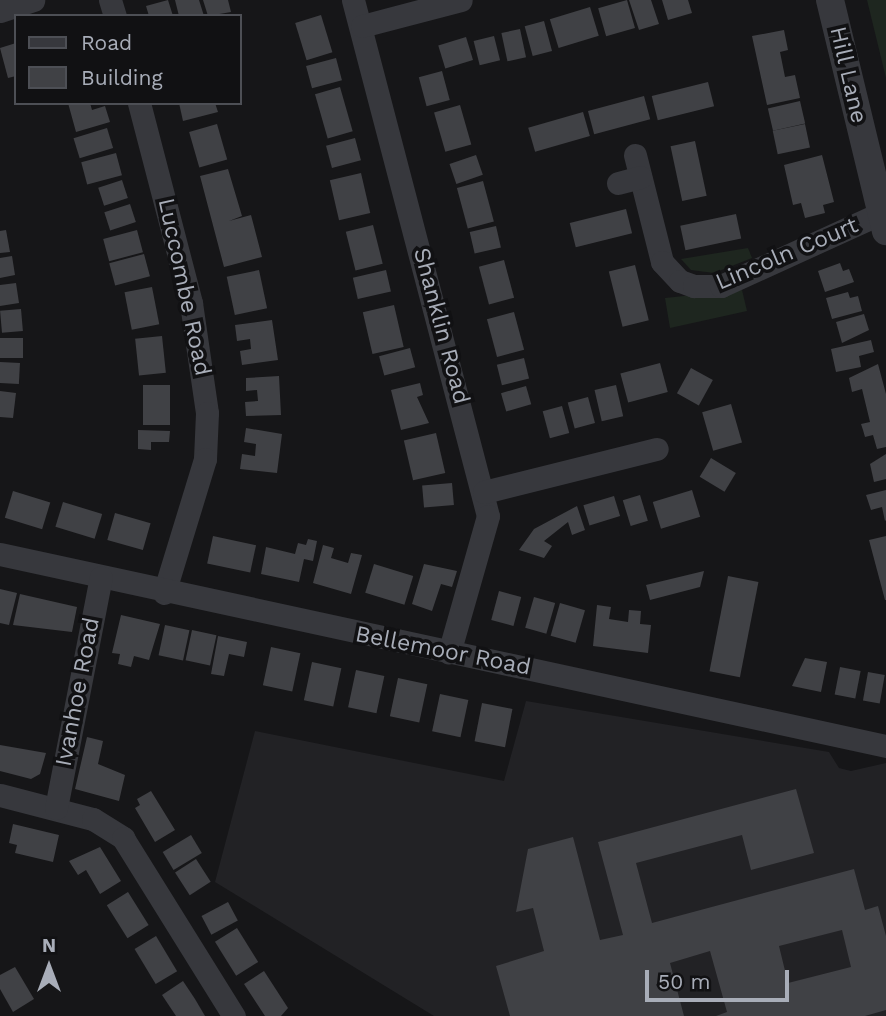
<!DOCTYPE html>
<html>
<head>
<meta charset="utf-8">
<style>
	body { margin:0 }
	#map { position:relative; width:886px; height:1016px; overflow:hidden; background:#161618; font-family:"Work Sans",sans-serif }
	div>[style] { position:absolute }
	.built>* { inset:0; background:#222225 }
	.green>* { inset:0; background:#1e261f }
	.building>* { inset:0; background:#404145; transform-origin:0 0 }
	.minor>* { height:23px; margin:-11.5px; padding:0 11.5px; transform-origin:11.5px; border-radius:11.5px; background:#37383d }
	.tertiary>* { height:28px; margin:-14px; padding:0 14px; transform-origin:14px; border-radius:14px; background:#37383d }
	span { translate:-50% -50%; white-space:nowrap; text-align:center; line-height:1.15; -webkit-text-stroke:7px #111113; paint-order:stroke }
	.street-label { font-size:23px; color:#a8adb8 }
	.legend { position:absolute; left:14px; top:14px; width:228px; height:91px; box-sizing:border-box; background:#111113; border:2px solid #4d4f55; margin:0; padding:9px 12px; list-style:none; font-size:21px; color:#a8adb8 }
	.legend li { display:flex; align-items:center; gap:14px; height:35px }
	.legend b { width:35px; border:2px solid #4d4f55 }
	.north { position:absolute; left:14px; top:932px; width:70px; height:70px; -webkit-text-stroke:5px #111113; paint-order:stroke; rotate:0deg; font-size:19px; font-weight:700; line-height:28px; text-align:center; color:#a8adb8 }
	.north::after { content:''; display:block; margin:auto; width:24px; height:32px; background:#a8adb8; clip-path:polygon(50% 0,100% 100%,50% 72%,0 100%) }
	.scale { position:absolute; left:645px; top:970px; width:144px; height:32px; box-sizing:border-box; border:4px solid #a8adb8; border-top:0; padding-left:9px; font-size:21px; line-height:24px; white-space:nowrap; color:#a8adb8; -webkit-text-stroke:5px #111113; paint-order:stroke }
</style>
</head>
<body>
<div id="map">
	<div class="built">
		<div style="clip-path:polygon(526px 701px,829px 752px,839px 768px,851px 771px,886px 763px,886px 1016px,434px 1016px,215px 882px,255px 731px,504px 781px)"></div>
	</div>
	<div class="green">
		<div style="clip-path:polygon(867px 0,886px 0,886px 78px)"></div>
		<div style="clip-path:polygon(748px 248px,752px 258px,714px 273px,691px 270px,681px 259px)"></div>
		<div style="clip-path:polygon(742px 290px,747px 311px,670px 328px,665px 298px)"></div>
	</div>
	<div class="building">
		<div style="clip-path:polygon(168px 0,173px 16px,149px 16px,146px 6px)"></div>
		<div style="clip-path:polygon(175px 0,199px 0,204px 16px,179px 16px)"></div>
		<div style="clip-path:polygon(203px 0,228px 0,231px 12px,208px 16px)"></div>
		<div style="left:627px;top:0;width:29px;height:30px;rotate:74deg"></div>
		<div style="clip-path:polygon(629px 0,651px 0,659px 24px,639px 30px)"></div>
		<div style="clip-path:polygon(662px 0,688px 0,692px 13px,668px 20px)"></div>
		<div style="left:590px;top:7px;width:30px;height:42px;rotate:73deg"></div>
		<div style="left:321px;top:15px;width:39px;height:27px;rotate:73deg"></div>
		<div style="left:544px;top:21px;width:31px;height:20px;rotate:75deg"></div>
		<div style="left:520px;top:29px;width:29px;height:19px;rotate:78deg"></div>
		<div style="clip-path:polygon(784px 30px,788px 50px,780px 52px,785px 77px,795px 75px,800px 98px,767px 105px,752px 36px)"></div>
		<div style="left:494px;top:36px;width:25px;height:21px;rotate:76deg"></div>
		<div style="left:466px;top:37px;width:24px;height:29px;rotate:73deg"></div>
		<div style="clip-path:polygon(16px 43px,16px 76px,8px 78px,0 48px)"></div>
		<div style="left:336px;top:58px;width:23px;height:31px;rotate:75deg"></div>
		<div style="left:442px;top:71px;width:30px;height:24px;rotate:75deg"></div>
		<div style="left:708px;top:82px;width:25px;height:58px;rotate:76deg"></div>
		<div style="left:340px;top:87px;width:46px;height:26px;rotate:74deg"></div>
		<div style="left:644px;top:96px;width:24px;height:58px;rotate:75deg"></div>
		<div style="left:800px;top:101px;width:23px;height:33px;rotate:77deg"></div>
		<div style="clip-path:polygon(68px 103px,90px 103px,92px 110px,105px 106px,110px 122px,76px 132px)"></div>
		<div style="clip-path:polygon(179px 103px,215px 103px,218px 112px,183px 121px)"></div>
		<div style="left:460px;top:105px;width:41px;height:27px;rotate:74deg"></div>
		<div style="left:583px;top:112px;width:25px;height:57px;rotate:74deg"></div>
		<div style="left:217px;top:124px;width:37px;height:29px;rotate:74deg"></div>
		<div style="left:805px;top:124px;width:24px;height:33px;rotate:78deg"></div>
		<div style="left:107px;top:128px;width:21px;height:35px;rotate:73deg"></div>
		<div style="left:355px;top:138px;width:23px;height:30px;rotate:75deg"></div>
		<div style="left:695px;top:141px;width:56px;height:25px;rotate:78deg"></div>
		<div style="left:116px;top:153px;width:23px;height:36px;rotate:75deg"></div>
		<div style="left:476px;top:155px;width:21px;height:28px;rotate:71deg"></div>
		<div style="clip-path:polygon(822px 155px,834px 202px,823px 205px,825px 213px,805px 218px,801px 203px,793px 205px,784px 165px)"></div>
		<div style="clip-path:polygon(228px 169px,242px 216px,229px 221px,251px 215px,262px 257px,224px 267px,200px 176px)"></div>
		<div style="left:361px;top:173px;width:41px;height:32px;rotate:77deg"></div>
		<div style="left:122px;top:180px;width:19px;height:25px;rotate:72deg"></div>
		<div style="left:483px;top:181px;width:42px;height:27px;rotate:75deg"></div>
		<div style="left:130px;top:204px;width:19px;height:27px;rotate:72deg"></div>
		<div style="left:626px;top:209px;width:25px;height:58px;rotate:76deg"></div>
		<div style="left:736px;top:214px;width:25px;height:57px;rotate:78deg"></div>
		<div style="left:373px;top:225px;width:40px;height:28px;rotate:76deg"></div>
		<div style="left:496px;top:226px;width:22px;height:27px;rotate:77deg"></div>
		<div style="clip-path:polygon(6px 230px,10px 252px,0 253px,0 231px)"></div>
		<div style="left:137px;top:230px;width:23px;height:35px;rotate:75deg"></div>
		<div style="left:144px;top:254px;width:23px;height:36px;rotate:75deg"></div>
		<div style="clip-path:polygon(12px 256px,15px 275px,0 278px,0 258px)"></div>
		<div style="left:504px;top:260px;width:39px;height:26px;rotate:75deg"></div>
		<div style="clip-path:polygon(840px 263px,843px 271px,849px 269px,854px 282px,825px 292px,818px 271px)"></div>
		<div style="left:635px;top:265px;width:57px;height:27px;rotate:76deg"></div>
		<div style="left:259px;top:270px;width:39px;height:33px;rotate:78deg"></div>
		<div style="left:386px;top:270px;width:22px;height:34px;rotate:77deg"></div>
		<div style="clip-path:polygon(16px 283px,19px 303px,0 306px,0 285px)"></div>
		<div style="left:152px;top:287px;width:38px;height:28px;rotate:79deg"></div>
		<div style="clip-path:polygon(848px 292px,850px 298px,858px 296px,862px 311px,832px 319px,826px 298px)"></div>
		<div style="left:394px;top:305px;width:43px;height:32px;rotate:77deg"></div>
		<div style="left:21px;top:309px;width:22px;height:21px;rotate:85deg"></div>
		<div style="left:514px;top:312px;width:39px;height:28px;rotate:75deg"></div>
		<div style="clip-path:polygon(864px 314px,869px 330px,842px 343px,836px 322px)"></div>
		<div style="clip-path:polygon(272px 320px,278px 360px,242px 365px,240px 351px,251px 349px,250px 339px,237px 341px,235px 325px)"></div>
		<div style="left:162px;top:336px;width:37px;height:27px;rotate:84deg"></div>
		<div style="left:0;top:338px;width:23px;height:20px"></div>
		<div style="clip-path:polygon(871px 340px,874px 352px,859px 356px,861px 367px,836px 372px,831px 349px)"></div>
		<div style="left:410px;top:348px;width:20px;height:32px;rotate:75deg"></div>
		<div style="left:524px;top:358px;width:21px;height:28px;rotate:76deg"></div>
		<div style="left:0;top:362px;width:20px;height:21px;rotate:3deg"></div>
		<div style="left:660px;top:363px;width:30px;height:41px;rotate:75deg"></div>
		<div style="clip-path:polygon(878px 364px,886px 394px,886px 447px,877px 449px,873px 435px,865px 437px,863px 430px,861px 424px,870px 422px,862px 389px,852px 392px,849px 378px)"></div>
		<div style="left:691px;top:368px;width:25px;height:29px;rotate:29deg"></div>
		<div style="clip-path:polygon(279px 376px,281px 415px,246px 416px,245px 402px,258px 401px,257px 390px,246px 391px,246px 378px)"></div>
		<div style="clip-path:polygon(420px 383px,423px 395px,417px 397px,429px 423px,401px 430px,391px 390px)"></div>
		<div style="left:143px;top:385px;width:27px;height:40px"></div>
		<div style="left:616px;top:385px;width:32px;height:22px;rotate:77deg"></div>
		<div style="left:526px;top:386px;width:19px;height:26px;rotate:74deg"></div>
		<div style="clip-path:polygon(0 391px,16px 393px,13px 418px,0 417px)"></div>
		<div style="left:588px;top:397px;width:27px;height:21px;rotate:75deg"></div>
		<div style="left:731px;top:404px;width:40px;height:30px;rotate:74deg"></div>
		<div style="left:562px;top:406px;width:28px;height:20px;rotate:75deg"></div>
		<div style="clip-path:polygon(246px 428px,282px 434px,277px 473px,240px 469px,242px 454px,255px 456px,256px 444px,244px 442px)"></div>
		<div style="clip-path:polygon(138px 430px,170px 431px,169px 442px,151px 442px,151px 450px,138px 449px)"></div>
		<div style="left:436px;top:433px;width:41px;height:33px;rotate:77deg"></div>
		<div style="clip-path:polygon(886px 454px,886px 479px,874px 482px,870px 464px)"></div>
		<div style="left:711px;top:458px;width:29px;height:22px;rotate:31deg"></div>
		<div style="left:452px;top:483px;width:22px;height:30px;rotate:85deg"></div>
		<div style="left:692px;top:490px;width:28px;height:41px;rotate:73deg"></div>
		<div style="clip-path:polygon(886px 490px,886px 520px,885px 521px,882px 507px,871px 510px,866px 495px)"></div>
		<div style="left:13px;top:491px;width:39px;height:28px;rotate:17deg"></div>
		<div style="left:640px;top:495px;width:27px;height:18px;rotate:73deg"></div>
		<div style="left:614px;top:496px;width:21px;height:32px;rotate:73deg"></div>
		<div style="left:63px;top:502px;width:41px;height:26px;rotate:17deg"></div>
		<div style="clip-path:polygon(577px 506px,585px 530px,572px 535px,568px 522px,544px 541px,552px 546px,544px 558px,519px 550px,534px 529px)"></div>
		<div style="left:115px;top:513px;width:37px;height:28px;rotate:16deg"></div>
		<div style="left:213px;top:536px;width:44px;height:28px;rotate:12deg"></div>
		<div style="clip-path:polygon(886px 536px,886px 600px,885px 600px,869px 540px)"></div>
		<div style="clip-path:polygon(308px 539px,317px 541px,313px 561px,304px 559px,299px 582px,261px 574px,266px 547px,295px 554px,298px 543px,306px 545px)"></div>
		<div style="clip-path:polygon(323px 545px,334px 548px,331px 558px,348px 563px,351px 553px,362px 555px,351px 594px,313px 583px)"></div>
		<div style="left:374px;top:564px;width:41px;height:30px;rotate:17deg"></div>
		<div style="clip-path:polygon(424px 564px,457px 571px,452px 587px,441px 584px,432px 611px,412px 604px)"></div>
		<div style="clip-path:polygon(704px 571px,700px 587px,650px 600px,646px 585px)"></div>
		<div style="left:728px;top:576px;width:31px;height:97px;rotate:11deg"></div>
		<div style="clip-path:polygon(0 589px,17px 593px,9px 625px,0 623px)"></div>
		<div style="left:499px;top:591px;width:23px;height:30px;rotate:15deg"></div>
		<div style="clip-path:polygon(20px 594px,77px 607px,72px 632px,13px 625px)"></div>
		<div style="left:534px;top:597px;width:22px;height:32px;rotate:16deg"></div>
		<div style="left:560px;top:603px;width:26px;height:34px;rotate:16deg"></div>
		<div style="clip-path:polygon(597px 605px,611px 607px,609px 619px,628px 622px,629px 610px,641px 611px,640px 624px,651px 625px,648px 653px,593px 646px)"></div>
		<div style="clip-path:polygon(121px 615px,160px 624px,149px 660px,134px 656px,131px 667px,118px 664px,120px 654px,112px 653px)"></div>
		<div style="left:165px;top:625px;width:25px;height:31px;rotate:12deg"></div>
		<div style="left:192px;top:630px;width:25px;height:31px;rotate:12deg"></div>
		<div style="clip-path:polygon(218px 636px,247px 642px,244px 657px,229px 654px,224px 676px,211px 674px)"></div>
		<div style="left:271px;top:647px;width:30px;height:39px;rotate:12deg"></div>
		<div style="clip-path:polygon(805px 658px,827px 662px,821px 692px,792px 686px)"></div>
		<div style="left:312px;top:662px;width:30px;height:39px;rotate:12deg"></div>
		<div style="left:840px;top:667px;width:21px;height:28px;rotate:11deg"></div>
		<div style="left:356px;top:670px;width:29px;height:38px;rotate:12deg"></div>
		<div style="left:868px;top:672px;width:17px;height:29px;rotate:10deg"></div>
		<div style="left:398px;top:678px;width:30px;height:39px;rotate:12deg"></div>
		<div style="left:440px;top:694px;width:29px;height:38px;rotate:12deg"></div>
		<div style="left:482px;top:703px;width:31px;height:39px;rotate:11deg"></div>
		<div style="clip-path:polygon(87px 737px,103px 741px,98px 764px,125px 775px,119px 801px,75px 789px)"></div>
		<div style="clip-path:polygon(0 745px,46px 753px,40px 774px,31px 779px,0 771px)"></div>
		<div style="clip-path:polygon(evenodd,796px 789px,814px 853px,751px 870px,742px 835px,636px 863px,652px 923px,854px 869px,865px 910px,878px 906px,886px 936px,886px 1010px,865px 1016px,716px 1016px,727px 1012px,710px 951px,670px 963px,684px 1016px,510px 1016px,496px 966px,544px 951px,533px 908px,516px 912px,528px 849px,573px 837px,600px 940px,623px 935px,598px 842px,796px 789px,842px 930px,851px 967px,788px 983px,779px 946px,842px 930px)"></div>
		<div style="clip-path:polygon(151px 791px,175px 830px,155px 842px,135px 808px,140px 805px,137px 799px)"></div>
		<div style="clip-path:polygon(13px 824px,59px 835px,53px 862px,15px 853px,17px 845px,9px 843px)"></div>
		<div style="left:191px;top:835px;width:21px;height:33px;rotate:59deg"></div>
		<div style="clip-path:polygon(100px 847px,121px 881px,100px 894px,86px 870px,78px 875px,69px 861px)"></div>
		<div style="left:196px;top:859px;width:27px;height:25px;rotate:57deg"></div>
		<div style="left:128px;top:892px;width:39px;height:25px;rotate:58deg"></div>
		<div style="left:228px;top:902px;width:21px;height:30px;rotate:62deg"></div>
		<div style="left:237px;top:928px;width:40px;height:26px;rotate:58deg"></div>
		<div style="left:156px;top:936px;width:41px;height:25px;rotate:59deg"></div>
		<div style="clip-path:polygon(15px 967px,34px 999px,13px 1012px,0 989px,0 975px)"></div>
		<div style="clip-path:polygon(264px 971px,288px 1008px,281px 1016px,265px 1016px,244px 984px)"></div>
		<div style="clip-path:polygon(183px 981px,195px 999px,205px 1016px,176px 1016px,162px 995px)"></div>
	</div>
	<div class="minor">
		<div style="left:110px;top:0;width:17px;rotate:73deg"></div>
		<div style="left:353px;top:0;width:533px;rotate:75.34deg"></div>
		<div style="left:488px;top:516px;width:142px;rotate:105.9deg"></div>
		<div style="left:0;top:11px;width:35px;rotate:-18deg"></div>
		<div style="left:362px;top:26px;width:102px;rotate:-14.7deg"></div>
		<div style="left:139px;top:103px;width:207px;rotate:75.4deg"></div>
		<div style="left:191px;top:303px;width:111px;rotate:81.7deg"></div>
		<div style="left:207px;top:413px;width:46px;rotate:92.5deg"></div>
		<div style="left:205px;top:459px;width:140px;rotate:107deg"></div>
		<div style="left:635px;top:155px;width:110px;rotate:75.8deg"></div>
		<div style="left:662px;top:262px;width:26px;rotate:47deg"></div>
		<div style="left:680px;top:281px;width:15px;rotate:20deg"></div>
		<div style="left:694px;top:286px;width:27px"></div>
		<div style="left:721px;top:286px;width:176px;rotate:-24.5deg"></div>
		<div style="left:618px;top:183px;width:23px;rotate:-15deg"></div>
		<div style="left:484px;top:492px;width:178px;rotate:-14deg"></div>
		<div style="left:0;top:554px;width:907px;rotate:12.23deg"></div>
		<div style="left:0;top:795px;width:96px;rotate:14.5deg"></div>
		<div style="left:93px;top:819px;width:36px;rotate:32deg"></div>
		<div style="left:123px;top:838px;width:210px;rotate:58.1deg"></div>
		<div style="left:56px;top:808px;width:235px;rotate:-79deg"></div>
	</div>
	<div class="tertiary">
		<div style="left:830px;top:0;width:238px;rotate:76.4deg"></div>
	</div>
	<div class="street-label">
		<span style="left:848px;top:75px;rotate:77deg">Hill Lane</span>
		<span style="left:787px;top:254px;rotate:-23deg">Lincoln Court</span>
		<span style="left:184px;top:287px;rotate:78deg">Luccombe Road</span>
		<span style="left:441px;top:326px;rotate:75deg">Shanklin Road</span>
		<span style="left:443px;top:651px;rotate:11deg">Bellemoor Road</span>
		<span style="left:78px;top:692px;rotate:-79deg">Ivanhoe Road</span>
	</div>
	<ul class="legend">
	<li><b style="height:9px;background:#37383d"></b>Road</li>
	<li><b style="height:19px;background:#404145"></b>Building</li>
	</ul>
	<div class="north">N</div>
	<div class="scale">50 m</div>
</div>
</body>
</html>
